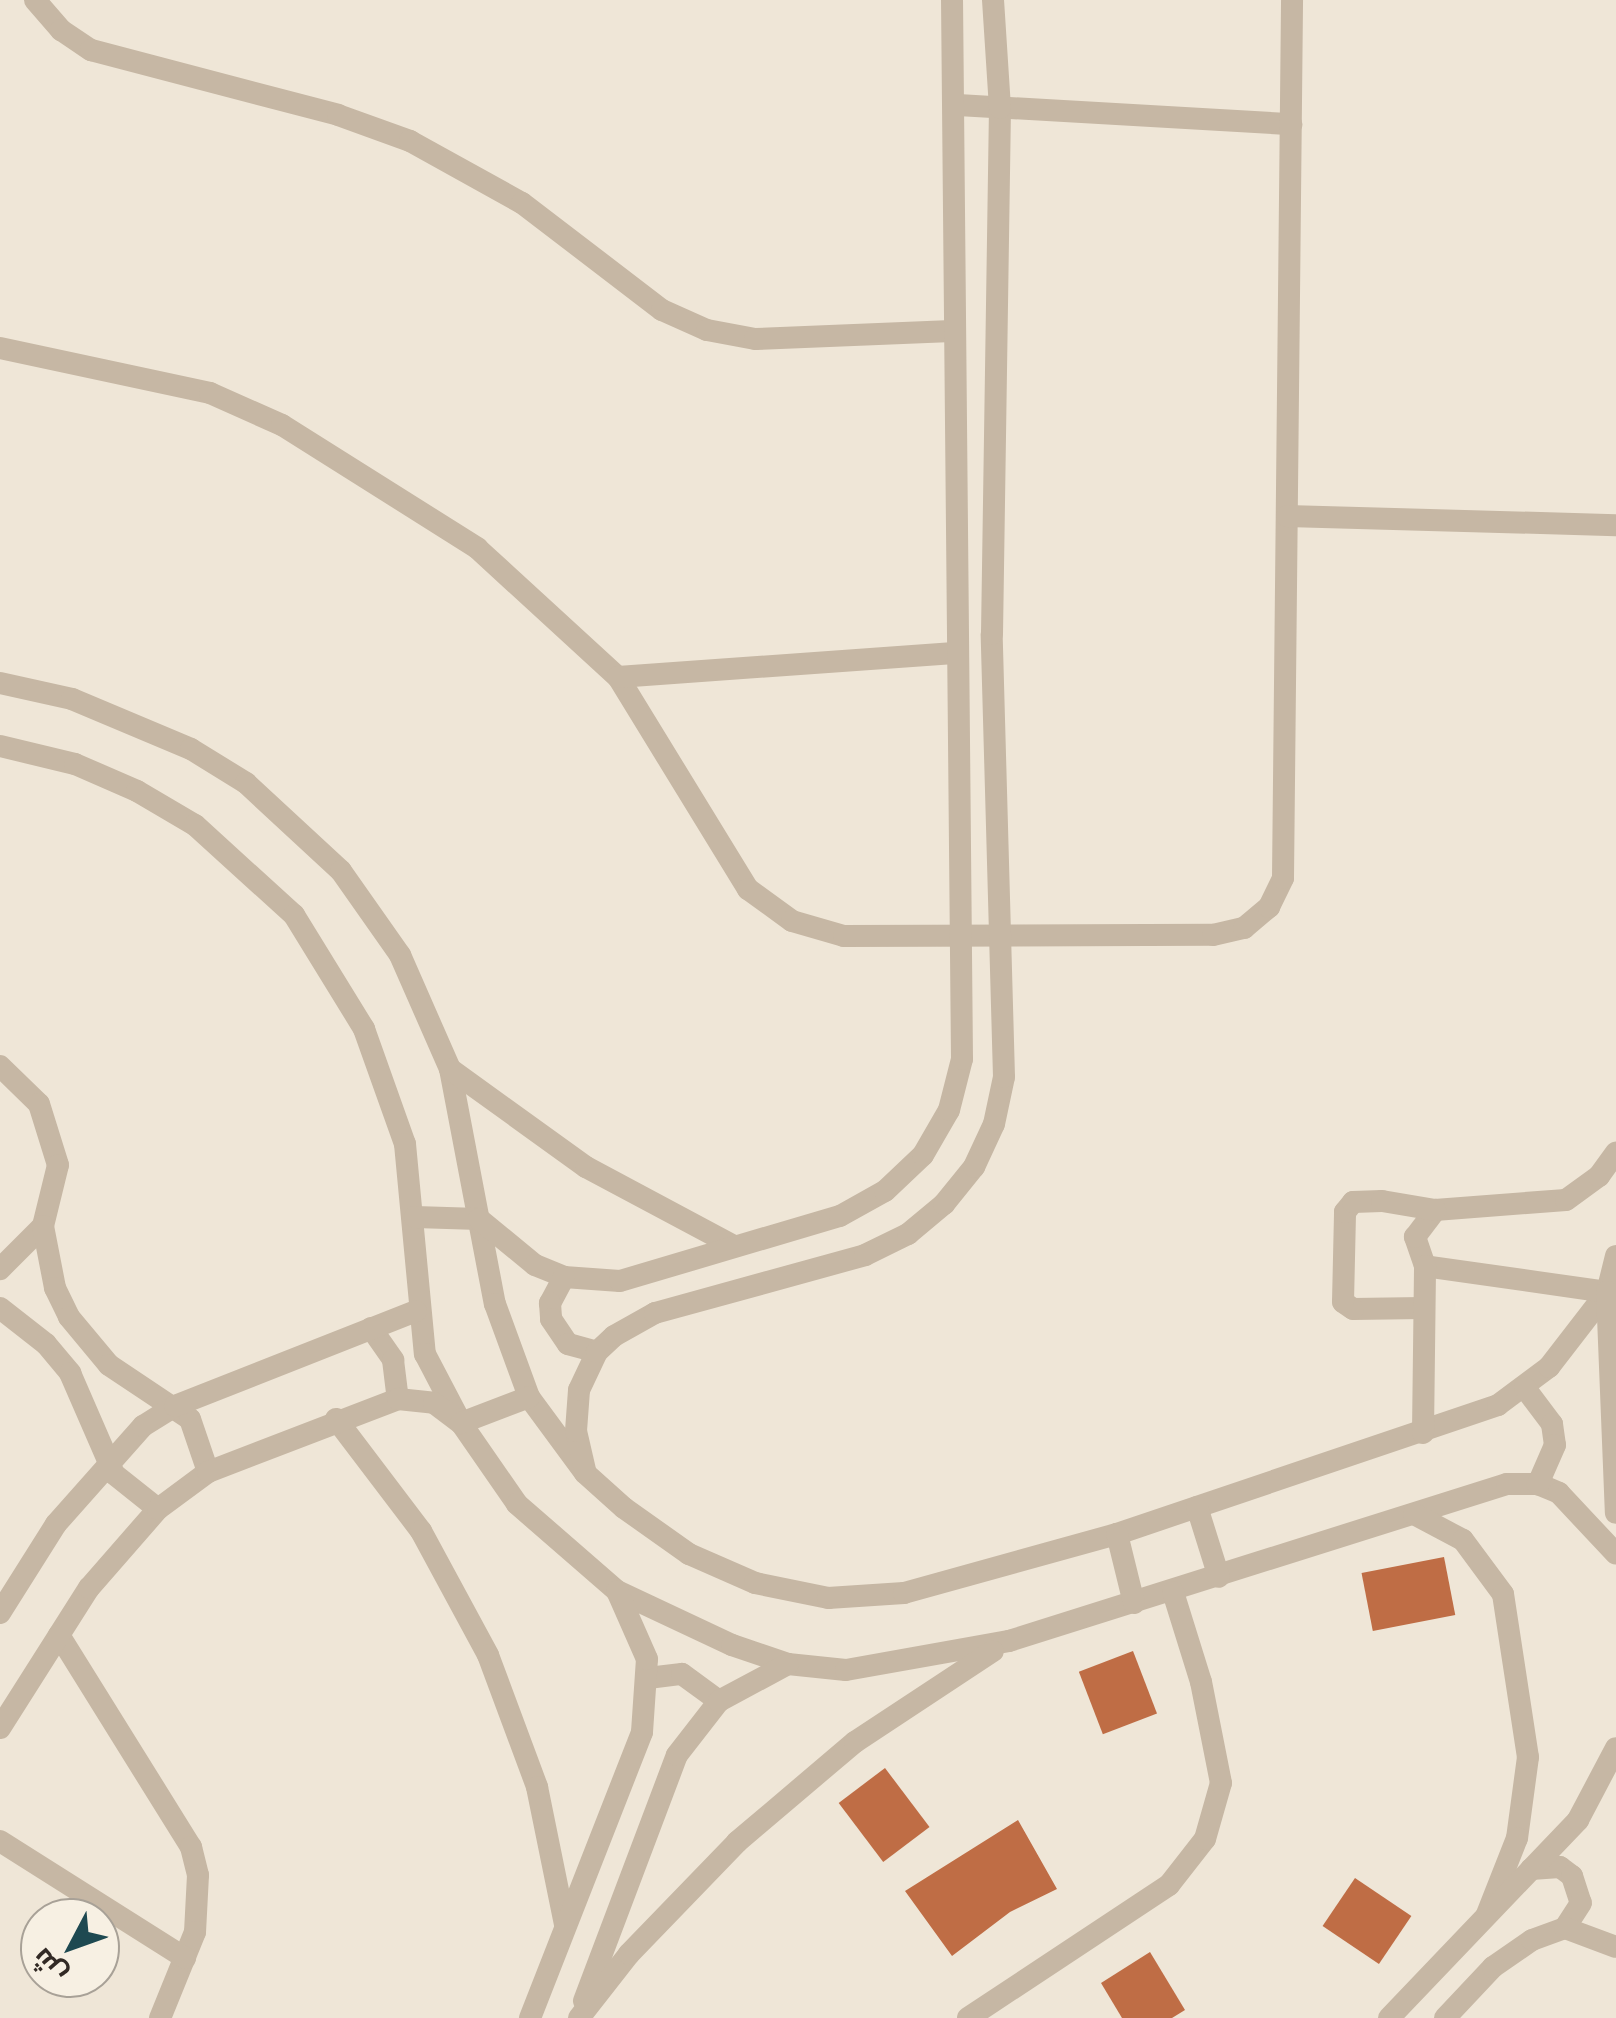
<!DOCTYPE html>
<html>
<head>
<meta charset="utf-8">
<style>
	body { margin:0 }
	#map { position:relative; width:1616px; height:2018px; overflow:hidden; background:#efe6d7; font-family:"PT Sans Narrow",Cairo,sans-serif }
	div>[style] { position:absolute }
	.building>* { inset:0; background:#bf6d45; transform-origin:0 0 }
	.minor>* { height:22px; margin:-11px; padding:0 11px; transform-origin:11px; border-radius:11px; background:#c6b7a4 }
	span { translate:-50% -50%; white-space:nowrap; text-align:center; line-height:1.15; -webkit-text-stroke:9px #f7f0e3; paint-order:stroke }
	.north { position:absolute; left:20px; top:1898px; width:100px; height:100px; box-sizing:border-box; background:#f7f0e3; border:2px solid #a8a197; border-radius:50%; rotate:229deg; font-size:28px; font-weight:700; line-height:40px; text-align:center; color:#322a25 }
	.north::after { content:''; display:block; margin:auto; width:35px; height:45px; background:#1e4951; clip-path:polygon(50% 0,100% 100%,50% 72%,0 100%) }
</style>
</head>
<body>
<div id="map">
	<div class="building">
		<div style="left:1444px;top:1557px;width:59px;height:84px;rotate:79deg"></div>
		<div style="left:1133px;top:1651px;width:67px;height:58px;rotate:69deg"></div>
		<div style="left:885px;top:1768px;width:74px;height:58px;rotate:53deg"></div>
		<div style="clip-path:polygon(1018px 1820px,1057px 1889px,1010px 1912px,952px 1956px,905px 1891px)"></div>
		<div style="left:1355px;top:1878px;width:68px;height:58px;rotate:34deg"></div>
		<div style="clip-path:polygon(1150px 1952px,1185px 2010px,1172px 2018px,1122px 2018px,1101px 1983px)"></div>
	</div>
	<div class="minor">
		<div style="left:35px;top:0;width:40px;rotate:49deg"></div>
		<div style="left:61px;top:30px;width:36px;rotate:34deg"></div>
		<div style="left:91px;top:50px;width:255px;rotate:14.7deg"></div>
		<div style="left:338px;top:115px;width:77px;rotate:19.9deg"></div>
		<div style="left:410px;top:141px;width:128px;rotate:29deg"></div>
		<div style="left:522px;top:203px;width:176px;rotate:37.4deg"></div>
		<div style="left:662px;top:310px;width:49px;rotate:24deg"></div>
		<div style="left:707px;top:330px;width:49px;rotate:10.6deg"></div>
		<div style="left:755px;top:339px;width:197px;rotate:-2.3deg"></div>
		<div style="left:958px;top:105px;width:334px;rotate:3.3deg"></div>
		<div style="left:0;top:348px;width:215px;rotate:12.1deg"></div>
		<div style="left:210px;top:393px;width:79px;rotate:24deg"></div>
		<div style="left:282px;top:425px;width:231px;rotate:32.2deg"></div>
		<div style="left:477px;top:548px;width:191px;rotate:42.5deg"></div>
		<div style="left:618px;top:677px;width:249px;rotate:58.5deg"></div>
		<div style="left:748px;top:889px;width:54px;rotate:36deg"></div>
		<div style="left:792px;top:921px;width:54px;rotate:16.1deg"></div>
		<div style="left:844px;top:936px;width:369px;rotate:-0.2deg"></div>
		<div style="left:1213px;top:935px;width:32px;rotate:-13deg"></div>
		<div style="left:1244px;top:928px;width:33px;rotate:-40deg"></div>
		<div style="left:1269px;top:907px;width:32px;rotate:-64deg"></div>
		<div style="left:1283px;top:878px;width:878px;rotate:-89.41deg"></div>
		<div style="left:1287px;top:516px;width:329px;rotate:1.6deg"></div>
		<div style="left:618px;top:677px;width:337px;rotate:-4.1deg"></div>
		<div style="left:0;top:683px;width:74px;rotate:12.5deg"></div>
		<div style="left:72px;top:699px;width:129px;rotate:22.8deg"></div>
		<div style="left:191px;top:749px;width:65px;rotate:31.7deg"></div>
		<div style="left:246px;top:783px;width:129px;rotate:42.8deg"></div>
		<div style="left:341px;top:871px;width:103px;rotate:54.9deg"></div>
		<div style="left:400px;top:955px;width:124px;rotate:66.3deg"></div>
		<div style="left:450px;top:1069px;width:239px;rotate:79.2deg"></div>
		<div style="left:495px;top:1304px;width:99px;rotate:69.9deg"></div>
		<div style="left:529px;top:1397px;width:94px;rotate:53.6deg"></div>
		<div style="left:585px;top:1473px;width:52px;rotate:41.9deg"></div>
		<div style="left:624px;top:1508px;width:80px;rotate:35.3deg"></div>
		<div style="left:689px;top:1554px;width:72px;rotate:23.7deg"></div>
		<div style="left:755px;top:1583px;width:75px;rotate:11.6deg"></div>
		<div style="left:828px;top:1598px;width:76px;rotate:-3.8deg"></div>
		<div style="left:904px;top:1593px;width:221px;rotate:-15.5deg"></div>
		<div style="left:1117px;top:1534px;width:402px;rotate:-18.7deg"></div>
		<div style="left:1498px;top:1405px;width:64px;rotate:-36.7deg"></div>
		<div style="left:1549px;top:1367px;width:95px;rotate:-52.3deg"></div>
		<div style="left:1607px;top:1292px;width:184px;rotate:-171.9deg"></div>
		<div style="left:1425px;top:1266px;width:31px;rotate:-109deg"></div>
		<div style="left:1415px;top:1237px;width:34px;rotate:-53deg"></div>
		<div style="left:1435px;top:1210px;width:131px;rotate:-4.4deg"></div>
		<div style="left:1566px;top:1200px;width:41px;rotate:-36deg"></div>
		<div style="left:1599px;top:1176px;width:29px;rotate:-54deg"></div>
		<div style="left:0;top:746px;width:77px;rotate:13.5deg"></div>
		<div style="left:75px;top:764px;width:68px;rotate:23.5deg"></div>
		<div style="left:137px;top:791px;width:67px;rotate:30.4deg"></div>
		<div style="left:195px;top:825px;width:134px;rotate:42.3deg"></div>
		<div style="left:294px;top:915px;width:134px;rotate:58.4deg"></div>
		<div style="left:364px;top:1029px;width:122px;rotate:70.4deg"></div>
		<div style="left:405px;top:1144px;width:211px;rotate:84.6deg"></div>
		<div style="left:425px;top:1354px;width:78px;rotate:62.4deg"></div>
		<div style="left:461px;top:1423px;width:98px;rotate:55.3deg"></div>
		<div style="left:517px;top:1504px;width:133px;rotate:41deg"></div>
		<div style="left:617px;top:1591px;width:127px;rotate:25.2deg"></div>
		<div style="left:732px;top:1645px;width:59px;rotate:18.7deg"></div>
		<div style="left:788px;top:1664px;width:58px;rotate:5.9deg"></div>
		<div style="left:846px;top:1670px;width:166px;rotate:-10.1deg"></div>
		<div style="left:1009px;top:1641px;width:522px;rotate:-17.5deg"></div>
		<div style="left:1507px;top:1484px;width:31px"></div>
		<div style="left:1538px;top:1484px;width:23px;rotate:23deg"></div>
		<div style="left:1559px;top:1493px;width:83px;rotate:46.9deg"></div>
		<div style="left:0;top:1066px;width:54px;rotate:44.3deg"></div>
		<div style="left:39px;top:1104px;width:64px;rotate:72.7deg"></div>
		<div style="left:58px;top:1165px;width:63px;rotate:103.8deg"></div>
		<div style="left:43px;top:1226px;width:61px;rotate:135deg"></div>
		<div style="left:450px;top:1069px;width:168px;rotate:35.8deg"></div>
		<div style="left:586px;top:1167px;width:168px;rotate:28.1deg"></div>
		<div style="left:415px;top:1217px;width:64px;rotate:1.8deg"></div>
		<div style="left:479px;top:1219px;width:72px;rotate:39.4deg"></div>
		<div style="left:535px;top:1265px;width:31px;rotate:22deg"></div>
		<div style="left:564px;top:1277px;width:56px;rotate:4.1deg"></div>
		<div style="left:620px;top:1281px;width:229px;rotate:-16.5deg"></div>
		<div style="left:840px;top:1216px;width:51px;rotate:-29.1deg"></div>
		<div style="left:885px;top:1191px;width:52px;rotate:-43.5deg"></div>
		<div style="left:923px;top:1155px;width:52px;rotate:-60deg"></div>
		<div style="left:949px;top:1110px;width:53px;rotate:-75.7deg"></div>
		<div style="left:962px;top:1059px;width:1059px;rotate:-90.54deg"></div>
		<div style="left:43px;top:1226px;width:63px;rotate:79deg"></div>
		<div style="left:55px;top:1288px;width:32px;rotate:64deg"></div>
		<div style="left:69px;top:1317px;width:62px;rotate:50.2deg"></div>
		<div style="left:109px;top:1365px;width:97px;rotate:33.7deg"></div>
		<div style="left:190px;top:1419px;width:56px;rotate:71.2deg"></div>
		<div style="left:1616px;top:1256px;width:37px;rotate:104deg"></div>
		<div style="left:1607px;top:1292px;width:221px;rotate:87.7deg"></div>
		<div style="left:564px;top:1277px;width:30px;rotate:118deg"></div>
		<div style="left:550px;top:1303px;width:16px;rotate:86deg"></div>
		<div style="left:551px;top:1319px;width:30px;rotate:56deg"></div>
		<div style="left:568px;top:1344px;width:30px;rotate:15deg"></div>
		<div style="left:0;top:1308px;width:58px;rotate:38deg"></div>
		<div style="left:46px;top:1344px;width:38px;rotate:50deg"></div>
		<div style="left:70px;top:1373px;width:110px;rotate:66.5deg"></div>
		<div style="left:114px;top:1474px;width:56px;rotate:38.5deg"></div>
		<div style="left:1423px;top:1308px;width:70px;rotate:179.2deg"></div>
		<div style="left:1353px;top:1309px;width:12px;rotate:-145deg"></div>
		<div style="left:1343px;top:1302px;width:90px;rotate:-88.7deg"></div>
		<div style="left:1345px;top:1212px;width:13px;rotate:-51deg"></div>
		<div style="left:1353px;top:1202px;width:29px;rotate:-2deg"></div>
		<div style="left:1382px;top:1201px;width:54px;rotate:9.6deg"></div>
		<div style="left:371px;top:1328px;width:39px;rotate:55deg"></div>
		<div style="left:393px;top:1360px;width:39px;rotate:83deg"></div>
		<div style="left:1525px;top:1388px;width:45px;rotate:53.1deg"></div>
		<div style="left:1552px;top:1424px;width:21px;rotate:82deg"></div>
		<div style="left:1555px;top:1445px;width:43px;rotate:113.6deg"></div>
		<div style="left:336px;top:1419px;width:141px;rotate:52.8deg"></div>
		<div style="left:421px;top:1531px;width:141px;rotate:61.6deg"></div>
		<div style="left:488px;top:1655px;width:141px;rotate:69.6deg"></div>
		<div style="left:537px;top:1787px;width:141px;rotate:78.5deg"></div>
		<div style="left:1423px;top:1433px;width:167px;rotate:-89.3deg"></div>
		<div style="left:585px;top:1470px;width:40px;rotate:-103deg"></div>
		<div style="left:576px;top:1431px;width:41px;rotate:-85.8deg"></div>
		<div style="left:579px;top:1390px;width:42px;rotate:-64.7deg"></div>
		<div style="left:597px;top:1352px;width:23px;rotate:-43deg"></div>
		<div style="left:614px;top:1336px;width:47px;rotate:-29.3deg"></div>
		<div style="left:655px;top:1313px;width:218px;rotate:-15.4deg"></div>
		<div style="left:865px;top:1255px;width:48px;rotate:-26deg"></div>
		<div style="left:908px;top:1234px;width:47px;rotate:-39.8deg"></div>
		<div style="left:944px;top:1204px;width:48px;rotate:-51deg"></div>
		<div style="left:974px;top:1167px;width:47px;rotate:-65.1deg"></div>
		<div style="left:994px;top:1124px;width:48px;rotate:-78deg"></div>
		<div style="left:1004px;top:1077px;width:443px;rotate:-91.6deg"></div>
		<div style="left:992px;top:634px;width:526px;rotate:-89.13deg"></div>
		<div style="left:1000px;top:108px;width:108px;rotate:-93.7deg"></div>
		<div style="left:1197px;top:1507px;width:73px;rotate:72.6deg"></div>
		<div style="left:1414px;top:1514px;width:55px;rotate:28deg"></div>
		<div style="left:1463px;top:1540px;width:67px;rotate:53.5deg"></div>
		<div style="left:1503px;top:1594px;width:165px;rotate:81.3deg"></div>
		<div style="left:1528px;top:1757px;width:82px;rotate:97.7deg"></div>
		<div style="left:1517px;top:1838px;width:82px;rotate:111.5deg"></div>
		<div style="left:1117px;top:1534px;width:71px;rotate:76.2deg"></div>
		<div style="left:0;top:1613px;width:105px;rotate:-57.8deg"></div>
		<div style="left:56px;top:1524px;width:131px;rotate:-48.4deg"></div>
		<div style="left:143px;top:1426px;width:38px;rotate:-32deg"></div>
		<div style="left:175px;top:1406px;width:259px;rotate:-21.5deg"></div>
		<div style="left:59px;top:1635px;width:250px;rotate:58.1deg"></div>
		<div style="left:191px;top:1847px;width:29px;rotate:76deg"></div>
		<div style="left:198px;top:1875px;width:57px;rotate:93deg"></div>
		<div style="left:195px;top:1932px;width:93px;rotate:112.1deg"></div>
		<div style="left:648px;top:1678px;width:34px;rotate:-7deg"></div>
		<div style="left:682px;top:1674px;width:46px;rotate:36.1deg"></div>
		<div style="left:0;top:1728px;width:166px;rotate:-57.6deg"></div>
		<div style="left:89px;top:1588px;width:105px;rotate:-48.9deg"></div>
		<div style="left:158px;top:1509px;width:62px;rotate:-36.5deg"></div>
		<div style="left:208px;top:1472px;width:204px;rotate:-21deg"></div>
		<div style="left:398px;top:1399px;width:36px;rotate:6deg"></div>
		<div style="left:434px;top:1403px;width:34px;rotate:37deg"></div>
		<div style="left:461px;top:1423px;width:73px;rotate:-20.9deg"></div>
		<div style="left:0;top:1841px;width:219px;rotate:32.3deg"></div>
		<div style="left:1531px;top:1869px;width:29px;rotate:-4deg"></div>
		<div style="left:1560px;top:1867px;width:15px;rotate:37deg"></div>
		<div style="left:1572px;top:1876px;width:28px;rotate:72deg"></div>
		<div style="left:1581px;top:1903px;width:30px;rotate:123deg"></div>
		<div style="left:584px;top:2001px;width:263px;rotate:-69.3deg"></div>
		<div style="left:677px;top:1755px;width:68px;rotate:-52.1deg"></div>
		<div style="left:719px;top:1701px;width:78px;rotate:-28.2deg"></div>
		<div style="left:530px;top:2018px;width:307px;rotate:-68.6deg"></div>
		<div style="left:642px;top:1732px;width:73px;rotate:-86.1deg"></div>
		<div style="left:647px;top:1659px;width:74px;rotate:-113.8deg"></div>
		<div style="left:579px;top:2018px;width:81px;rotate:-52deg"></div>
		<div style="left:629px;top:1954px;width:156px;rotate:-46deg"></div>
		<div style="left:737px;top:1842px;width:155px;rotate:-40.3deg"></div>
		<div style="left:855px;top:1742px;width:165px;rotate:-33.4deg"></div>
		<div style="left:968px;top:2018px;width:241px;rotate:-33.5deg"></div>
		<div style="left:1169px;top:1885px;width:58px;rotate:-52deg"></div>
		<div style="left:1205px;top:1839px;width:58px;rotate:-74.1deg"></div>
		<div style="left:1221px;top:1783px;width:103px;rotate:-101.2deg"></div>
		<div style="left:1201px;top:1682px;width:94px;rotate:-107.3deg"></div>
		<div style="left:1389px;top:2018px;width:274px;rotate:-46.3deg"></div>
		<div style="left:1578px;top:1820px;width:81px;rotate:-62.2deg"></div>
		<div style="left:1445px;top:2018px;width:70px;rotate:-46.7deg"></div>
		<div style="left:1493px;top:1967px;width:47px;rotate:-34.7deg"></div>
		<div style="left:1532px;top:1940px;width:35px;rotate:-20deg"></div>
		<div style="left:1565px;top:1928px;width:54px;rotate:20.4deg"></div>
	</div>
	<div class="north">ش</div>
</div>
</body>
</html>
